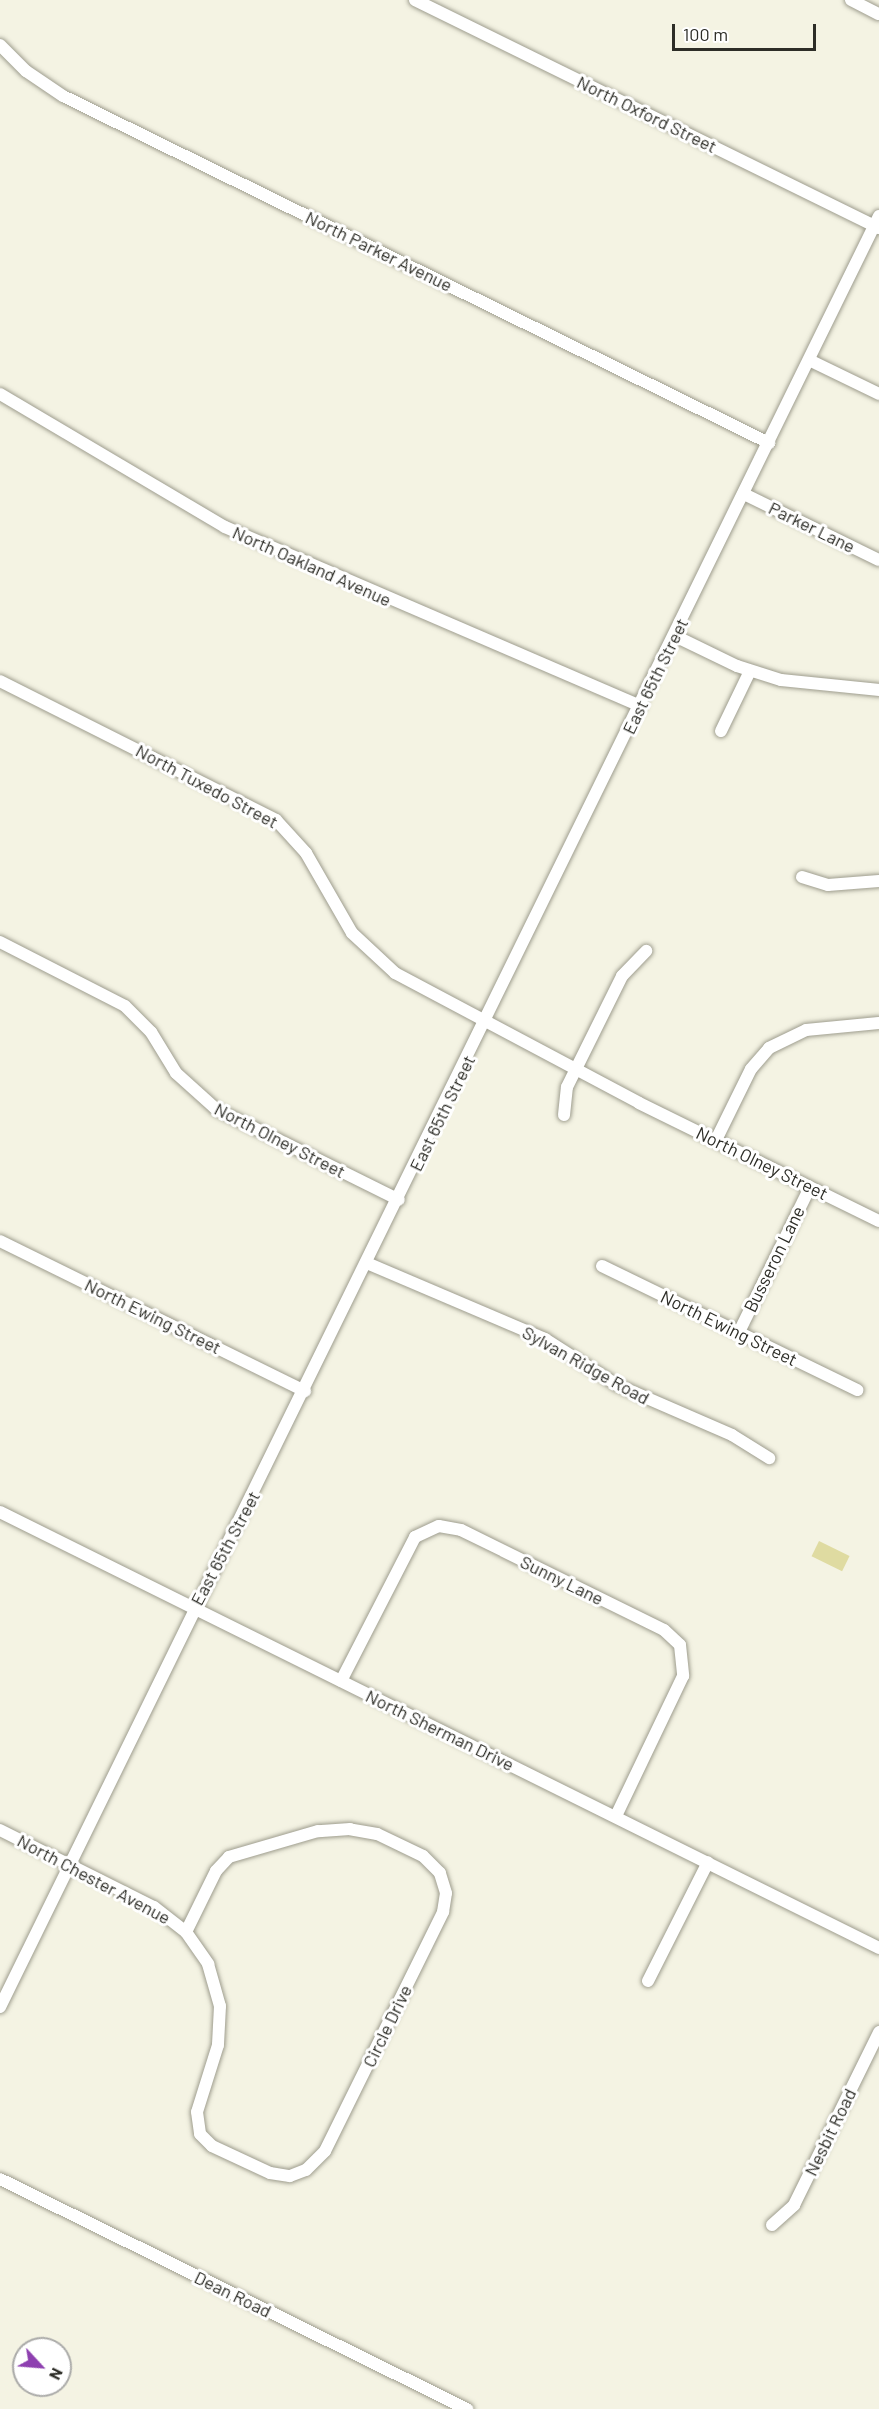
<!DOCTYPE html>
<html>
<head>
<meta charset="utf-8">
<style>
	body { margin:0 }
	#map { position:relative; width:879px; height:2409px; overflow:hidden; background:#f4f3e3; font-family:Barlow,sans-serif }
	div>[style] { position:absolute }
	.green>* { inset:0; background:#dfdba1; transform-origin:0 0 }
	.roads { filter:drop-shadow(0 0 2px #9e9d8e) drop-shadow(0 0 2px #9e9d8e) }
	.minor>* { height:12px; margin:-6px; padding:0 6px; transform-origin:6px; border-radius:6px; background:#fff }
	span { translate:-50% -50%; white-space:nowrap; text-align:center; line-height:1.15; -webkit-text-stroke:6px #fff; paint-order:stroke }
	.street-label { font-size:18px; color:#2d2d27 }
	.north { position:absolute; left:12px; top:2337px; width:60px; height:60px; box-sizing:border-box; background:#fff; border:2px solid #ababa9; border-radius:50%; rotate:116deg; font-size:16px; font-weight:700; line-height:24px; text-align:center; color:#2d2d27 }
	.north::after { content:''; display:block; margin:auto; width:21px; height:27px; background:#8e40b0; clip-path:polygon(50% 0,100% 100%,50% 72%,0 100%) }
	.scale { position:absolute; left:672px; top:24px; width:144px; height:27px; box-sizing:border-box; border:3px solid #2d2d27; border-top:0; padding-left:8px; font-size:18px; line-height:21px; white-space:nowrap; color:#2d2d27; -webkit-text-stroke:4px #fff; paint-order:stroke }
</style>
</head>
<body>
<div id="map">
	<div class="green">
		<div style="left:819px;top:1541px;width:34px;height:17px;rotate:26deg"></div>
	</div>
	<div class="roads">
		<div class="minor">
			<div style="left:415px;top:0;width:517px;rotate:26.17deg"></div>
			<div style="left:851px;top:0;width:31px;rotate:27deg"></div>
			<div style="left:0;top:45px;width:37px;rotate:45deg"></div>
			<div style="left:26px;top:71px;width:45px;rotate:34deg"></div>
			<div style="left:63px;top:96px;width:787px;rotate:26.17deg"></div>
			<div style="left:809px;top:360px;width:78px;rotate:25.9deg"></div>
			<div style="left:0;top:394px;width:261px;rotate:30.6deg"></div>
			<div style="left:225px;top:527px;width:452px;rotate:23.3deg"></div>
			<div style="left:744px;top:494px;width:150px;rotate:26.1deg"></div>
			<div style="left:675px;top:636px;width:69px;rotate:25.8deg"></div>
			<div style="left:737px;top:666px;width:46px;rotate:17.7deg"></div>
			<div style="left:781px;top:680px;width:99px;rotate:5.8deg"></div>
			<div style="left:0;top:681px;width:309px;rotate:26.7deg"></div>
			<div style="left:276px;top:820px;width:45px;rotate:47.7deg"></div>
			<div style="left:306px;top:853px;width:92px;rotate:60.1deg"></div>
			<div style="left:352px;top:933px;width:59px;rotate:42.9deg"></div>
			<div style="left:395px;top:973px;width:276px;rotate:28deg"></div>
			<div style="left:639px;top:1103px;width:267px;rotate:26.2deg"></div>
			<div style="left:721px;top:731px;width:67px;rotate:-64.2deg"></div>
			<div style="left:802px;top:877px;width:27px;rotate:17deg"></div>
			<div style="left:828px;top:885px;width:51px;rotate:-4.5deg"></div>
			<div style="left:0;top:942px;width:140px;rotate:27.1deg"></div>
			<div style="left:125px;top:1006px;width:37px;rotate:45deg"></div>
			<div style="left:151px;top:1032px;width:48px;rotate:58.6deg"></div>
			<div style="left:176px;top:1073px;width:54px;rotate:42deg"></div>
			<div style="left:216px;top:1109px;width:204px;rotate:26.4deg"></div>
			<div style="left:564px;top:1115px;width:28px;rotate:-84deg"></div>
			<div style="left:567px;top:1087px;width:124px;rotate:-63.6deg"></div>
			<div style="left:622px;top:976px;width:35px;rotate:-46deg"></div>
			<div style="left:716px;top:1140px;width:79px;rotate:-63.8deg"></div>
			<div style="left:751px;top:1069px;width:28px;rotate:-49deg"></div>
			<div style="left:769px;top:1048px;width:41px;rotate:-25.9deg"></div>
			<div style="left:806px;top:1030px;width:73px;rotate:-5.5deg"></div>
			<div style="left:0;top:1241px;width:340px;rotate:26.2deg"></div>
			<div style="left:367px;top:1263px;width:194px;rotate:23.1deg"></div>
			<div style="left:545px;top:1339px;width:85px;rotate:32.6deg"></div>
			<div style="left:617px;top:1385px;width:125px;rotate:23.5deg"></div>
			<div style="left:732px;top:1435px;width:44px;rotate:31.9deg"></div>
			<div style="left:602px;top:1266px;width:284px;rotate:25.9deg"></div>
			<div style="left:739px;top:1332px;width:161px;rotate:-63.9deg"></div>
			<div style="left:0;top:1512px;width:981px;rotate:26.38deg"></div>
			<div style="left:341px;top:1681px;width:162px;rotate:-62.8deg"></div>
			<div style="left:415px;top:1537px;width:26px;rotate:-25deg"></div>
			<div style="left:439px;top:1526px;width:22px;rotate:10deg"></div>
			<div style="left:461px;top:1530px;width:226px;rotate:26.2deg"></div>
			<div style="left:664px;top:1630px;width:22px;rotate:43deg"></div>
			<div style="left:680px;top:1645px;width:31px;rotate:84deg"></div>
			<div style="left:683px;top:1676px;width:155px;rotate:115.6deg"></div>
			<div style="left:0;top:1830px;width:172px;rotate:26.6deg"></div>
			<div style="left:154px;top:1907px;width:41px;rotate:38deg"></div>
			<div style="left:186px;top:1932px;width:39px;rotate:55deg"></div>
			<div style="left:208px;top:1964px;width:44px;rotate:74.1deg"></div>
			<div style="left:220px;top:2006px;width:39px;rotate:93deg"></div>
			<div style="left:218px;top:2045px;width:70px;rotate:107.4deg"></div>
			<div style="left:197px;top:2112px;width:22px;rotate:82deg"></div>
			<div style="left:200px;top:2134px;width:17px;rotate:45deg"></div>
			<div style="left:212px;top:2146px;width:64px;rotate:25deg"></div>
			<div style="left:270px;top:2173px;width:20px;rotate:9deg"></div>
			<div style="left:290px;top:2176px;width:17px;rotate:-21deg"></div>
			<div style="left:306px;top:2170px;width:27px;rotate:-45deg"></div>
			<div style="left:325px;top:2151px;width:267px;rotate:-63.7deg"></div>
			<div style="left:443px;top:1912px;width:19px;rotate:-81deg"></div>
			<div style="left:446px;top:1893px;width:21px;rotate:-107deg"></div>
			<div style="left:440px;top:1873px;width:24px;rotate:-135deg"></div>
			<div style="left:423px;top:1856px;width:51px;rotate:-154.4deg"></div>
			<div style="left:377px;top:1834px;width:27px;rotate:-170deg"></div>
			<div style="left:350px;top:1829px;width:32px;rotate:176deg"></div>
			<div style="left:318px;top:1831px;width:93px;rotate:163.7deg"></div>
			<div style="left:229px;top:1857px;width:19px;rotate:133deg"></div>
			<div style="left:216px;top:1871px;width:68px;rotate:116.2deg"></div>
			<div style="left:648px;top:1981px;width:133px;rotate:-63.2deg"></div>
			<div style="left:0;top:2007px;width:1995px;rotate:-63.86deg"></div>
			<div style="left:0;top:2179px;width:521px;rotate:26.22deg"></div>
			<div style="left:772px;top:2225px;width:30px;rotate:-42deg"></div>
			<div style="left:794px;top:2205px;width:193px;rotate:-63.8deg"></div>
		</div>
	</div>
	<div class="street-label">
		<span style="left:647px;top:114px;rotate:26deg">North Oxford Street</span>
		<span style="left:379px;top:251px;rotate:26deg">North Parker Avenue</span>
		<span style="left:812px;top:527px;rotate:26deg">Parker Lane</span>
		<span style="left:312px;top:566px;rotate:24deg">North Oakland Avenue</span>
		<span style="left:655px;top:676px;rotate:-64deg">East 65th Street</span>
		<span style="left:207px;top:786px;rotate:28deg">North Tuxedo Street</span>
		<span style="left:442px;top:1113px;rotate:-64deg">East 65th Street</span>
		<span style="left:280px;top:1140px;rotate:27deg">North Olney Street</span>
		<span style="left:762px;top:1163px;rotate:26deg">North Olney Street</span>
		<span style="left:774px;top:1259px;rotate:-64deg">Busseron Lane</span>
		<span style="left:153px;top:1316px;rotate:26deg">North Ewing Street</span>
		<span style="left:729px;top:1328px;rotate:26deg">North Ewing Street</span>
		<span style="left:586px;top:1365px;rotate:29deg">Sylvan Ridge Road</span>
		<span style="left:225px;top:1548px;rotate:-62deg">East 65th Street</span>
		<span style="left:562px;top:1580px;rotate:26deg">Sunny Lane</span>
		<span style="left:440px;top:1730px;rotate:26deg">North Sherman Drive</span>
		<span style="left:94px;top:1879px;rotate:28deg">North Chester Avenue</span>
		<span style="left:387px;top:2026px;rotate:-64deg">Circle Drive</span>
		<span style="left:830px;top:2132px;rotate:-64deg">Nesbit Road</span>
		<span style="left:233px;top:2294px;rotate:26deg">Dean Road</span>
	</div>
	<div class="north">N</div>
	<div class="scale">100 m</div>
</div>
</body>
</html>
